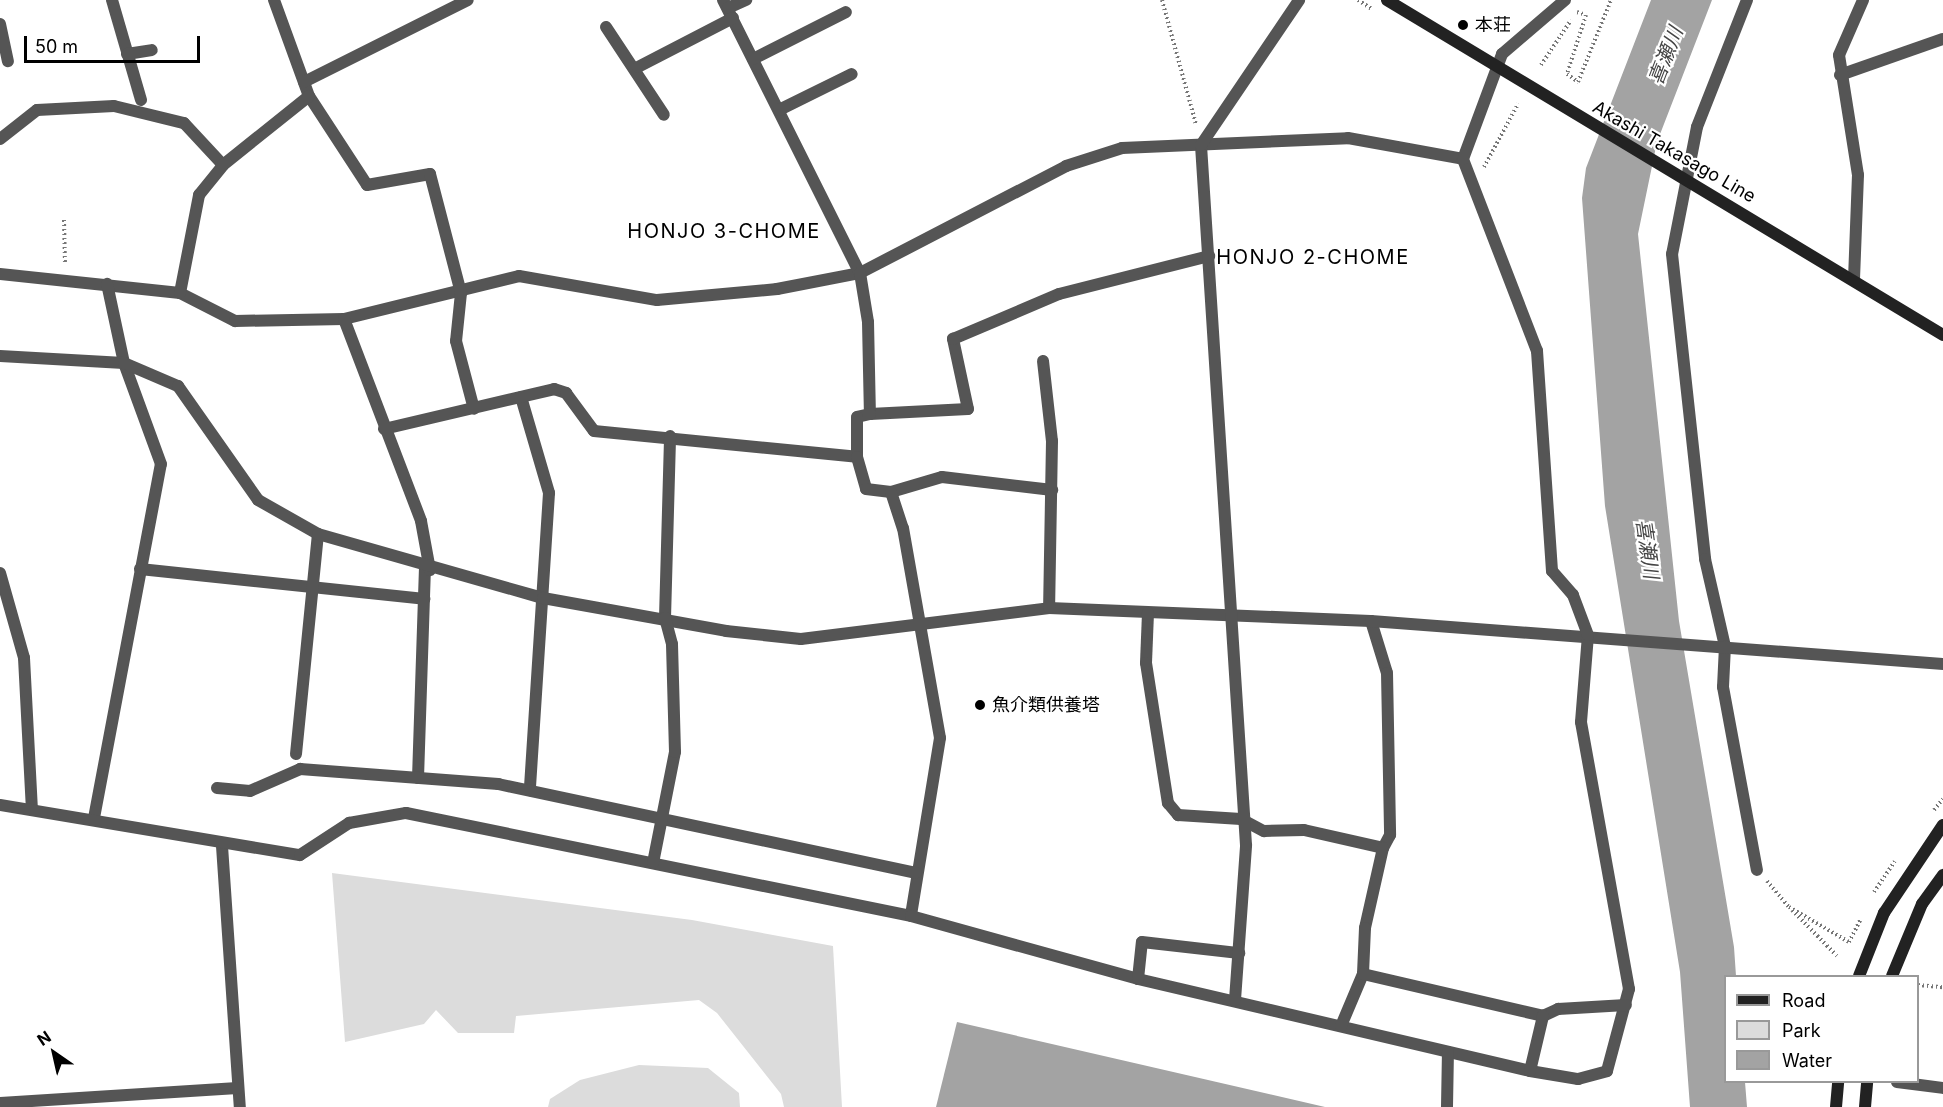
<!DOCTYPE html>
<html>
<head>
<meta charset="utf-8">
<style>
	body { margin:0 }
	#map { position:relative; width:1943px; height:1107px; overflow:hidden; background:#fff; font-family:Inter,"Noto Sans JP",sans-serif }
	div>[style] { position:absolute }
	.green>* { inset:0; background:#dcdcdc }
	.water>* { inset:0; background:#a3a3a3 }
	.path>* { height:4px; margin-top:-2px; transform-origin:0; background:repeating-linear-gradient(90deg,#777 0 1.5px,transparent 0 4.5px) }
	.service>* { height:12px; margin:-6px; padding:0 6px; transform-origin:6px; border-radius:6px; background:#555 }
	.minor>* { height:12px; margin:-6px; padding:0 6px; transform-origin:6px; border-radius:6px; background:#555 }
	.secondary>* { height:12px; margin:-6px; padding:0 6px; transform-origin:6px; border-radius:6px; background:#222 }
	.dots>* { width:16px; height:16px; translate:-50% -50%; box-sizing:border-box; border:3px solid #fff; border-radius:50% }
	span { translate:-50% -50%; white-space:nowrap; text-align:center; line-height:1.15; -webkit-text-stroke:4.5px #fff; paint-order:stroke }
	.poi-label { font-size:18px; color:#000 }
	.left { translate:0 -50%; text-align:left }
	.street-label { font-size:18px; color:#000 }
	.water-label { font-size:20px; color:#444; font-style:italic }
	.neighbourhood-label { font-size:20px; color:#000; letter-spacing:1.5px }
	.legend { position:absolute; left:1724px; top:975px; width:195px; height:108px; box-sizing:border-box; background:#fff; border:2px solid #999; margin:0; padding:8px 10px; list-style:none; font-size:18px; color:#000 }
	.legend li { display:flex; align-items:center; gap:12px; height:30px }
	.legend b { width:30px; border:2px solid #999 }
	.north { position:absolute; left:24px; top:1023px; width:60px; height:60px; -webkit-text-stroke:4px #fff; paint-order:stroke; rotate:326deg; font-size:16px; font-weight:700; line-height:24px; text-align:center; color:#000 }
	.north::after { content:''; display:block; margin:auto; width:21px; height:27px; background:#000; clip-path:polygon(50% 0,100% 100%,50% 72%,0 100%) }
	.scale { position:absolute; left:24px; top:36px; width:176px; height:27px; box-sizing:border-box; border:3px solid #000; border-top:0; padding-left:8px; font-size:18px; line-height:21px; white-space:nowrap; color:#000; -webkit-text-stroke:4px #fff; paint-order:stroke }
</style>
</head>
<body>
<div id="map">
	<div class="green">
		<div style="clip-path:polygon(332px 873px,692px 920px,833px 946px,842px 1107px,784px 1107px,781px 1094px,717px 1013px,699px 1000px,516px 1016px,514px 1033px,458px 1033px,436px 1010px,424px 1024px,345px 1042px)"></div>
		<div style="clip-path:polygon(639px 1065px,708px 1068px,739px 1093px,740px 1107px,548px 1107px,550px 1099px,580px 1080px)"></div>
	</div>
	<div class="water">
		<div style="clip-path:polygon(1651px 0,1712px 0,1657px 142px,1638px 234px,1679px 621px,1734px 947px,1736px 976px,1726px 976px,1726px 1082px,1745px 1082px,1747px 1107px,1690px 1107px,1680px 972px,1605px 506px,1582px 198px,1586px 168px)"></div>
		<div style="clip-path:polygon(957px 1022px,1325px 1107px,936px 1107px)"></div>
	</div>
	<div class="path">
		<div style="left:1162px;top:0;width:129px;rotate:74.7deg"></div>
		<div style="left:1358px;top:0;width:17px;rotate:33deg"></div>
		<div style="left:1577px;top:12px;width:9px;rotate:18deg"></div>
		<div style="left:1586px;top:15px;width:62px;rotate:107.9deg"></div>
		<div style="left:1567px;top:74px;width:14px;rotate:36deg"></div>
		<div style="left:1578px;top:82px;width:88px;rotate:-68.1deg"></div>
		<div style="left:1541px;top:65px;width:54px;rotate:-56.3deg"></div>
		<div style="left:1484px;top:167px;width:72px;rotate:-61.6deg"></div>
		<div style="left:64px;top:220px;width:44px;rotate:88.7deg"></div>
		<div style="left:1934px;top:810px;width:14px;rotate:-51deg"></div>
		<div style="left:1767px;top:881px;width:34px;rotate:50deg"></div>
		<div style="left:1789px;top:907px;width:69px;rotate:30.3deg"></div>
		<div style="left:1849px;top:942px;width:25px;rotate:-63deg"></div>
		<div style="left:1874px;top:892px;width:37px;rotate:-56deg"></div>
		<div style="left:1792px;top:910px;width:64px;rotate:45.6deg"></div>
		<div style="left:1918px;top:985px;width:25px;rotate:5deg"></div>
	</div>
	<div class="service">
		<div style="left:0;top:139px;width:47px;rotate:-38.1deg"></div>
		<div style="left:37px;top:110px;width:77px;rotate:-3deg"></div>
		<div style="left:114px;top:106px;width:72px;rotate:13.7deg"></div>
		<div style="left:184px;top:123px;width:57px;rotate:47.1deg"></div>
		<div style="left:0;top:274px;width:181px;rotate:6deg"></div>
		<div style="left:180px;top:293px;width:62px;rotate:27deg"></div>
		<div style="left:235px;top:321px;width:109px;rotate:-1.1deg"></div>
		<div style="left:344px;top:319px;width:180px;rotate:-13.8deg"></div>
		<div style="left:519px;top:276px;width:140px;rotate:9.9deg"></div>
		<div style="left:657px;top:300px;width:121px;rotate:-5.2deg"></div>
		<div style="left:777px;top:289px;width:85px;rotate:-10.9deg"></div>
		<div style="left:860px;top:273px;width:232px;rotate:-27.4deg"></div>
		<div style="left:1066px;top:166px;width:59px;rotate:-17.8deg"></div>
		<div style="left:1122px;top:148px;width:226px;rotate:-2.5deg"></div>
		<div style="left:1348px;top:138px;width:117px;rotate:10.3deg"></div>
		<div style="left:461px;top:293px;width:48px;rotate:95.9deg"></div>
		<div style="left:456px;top:341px;width:70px;rotate:75.2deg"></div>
		<div style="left:521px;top:397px;width:100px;rotate:73.7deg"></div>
		<div style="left:549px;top:493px;width:298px;rotate:93.7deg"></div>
		<div style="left:870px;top:414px;width:98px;rotate:-2.9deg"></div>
		<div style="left:968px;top:409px;width:72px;rotate:-102.1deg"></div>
		<div style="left:953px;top:339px;width:115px;rotate:-23deg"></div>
		<div style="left:1059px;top:294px;width:155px;rotate:-14.2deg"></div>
		<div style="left:384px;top:429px;width:175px;rotate:-13.2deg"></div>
		<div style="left:554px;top:389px;width:13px;rotate:18deg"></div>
		<div style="left:566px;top:393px;width:47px;rotate:53.6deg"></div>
		<div style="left:594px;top:431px;width:264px;rotate:5.6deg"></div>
		<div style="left:891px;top:492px;width:53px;rotate:-16.4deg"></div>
		<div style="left:942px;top:477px;width:111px;rotate:6.7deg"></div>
		<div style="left:140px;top:569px;width:286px;rotate:6deg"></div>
		<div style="left:0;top:573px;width:88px;rotate:74.2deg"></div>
		<div style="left:24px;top:658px;width:152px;rotate:87deg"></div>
		<div style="left:665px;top:618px;width:182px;rotate:-88.4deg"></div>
		<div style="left:1371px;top:621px;width:54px;rotate:72.9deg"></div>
		<div style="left:1387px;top:673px;width:162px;rotate:88.9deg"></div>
		<div style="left:1390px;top:835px;width:15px;rotate:118deg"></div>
		<div style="left:296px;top:754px;width:221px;rotate:-84.3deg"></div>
		<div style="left:418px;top:778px;width:210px;rotate:-88.1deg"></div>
		<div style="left:94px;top:818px;width:360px;rotate:-79.3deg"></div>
		<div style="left:161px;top:464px;width:108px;rotate:-110.1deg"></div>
		<div style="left:124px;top:363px;width:81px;rotate:-102.1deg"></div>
		<div style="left:222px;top:846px;width:262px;rotate:86.1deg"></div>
		<div style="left:0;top:1103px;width:238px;rotate:-3.6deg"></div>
	</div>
	<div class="minor">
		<div style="left:112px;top:0;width:104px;rotate:73.8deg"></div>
		<div style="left:274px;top:0;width:102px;rotate:70deg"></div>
		<div style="left:309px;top:96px;width:106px;rotate:56.9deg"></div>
		<div style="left:367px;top:185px;width:64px;rotate:-9.9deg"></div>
		<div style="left:430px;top:174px;width:123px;rotate:75.4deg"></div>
		<div style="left:723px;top:0;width:305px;rotate:63.4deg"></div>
		<div style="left:860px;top:273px;width:50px;rotate:80.7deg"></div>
		<div style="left:868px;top:322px;width:92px;rotate:88.8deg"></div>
		<div style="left:870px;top:414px;width:13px;rotate:167deg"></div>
		<div style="left:857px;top:417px;width:40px;rotate:90deg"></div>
		<div style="left:857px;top:457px;width:33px;rotate:74deg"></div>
		<div style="left:866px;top:489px;width:25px;rotate:7deg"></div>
		<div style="left:891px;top:492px;width:38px;rotate:72deg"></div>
		<div style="left:903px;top:528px;width:213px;rotate:80deg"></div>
		<div style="left:940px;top:738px;width:180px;rotate:99.3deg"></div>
		<div style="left:1747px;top:0;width:136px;rotate:111.5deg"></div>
		<div style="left:1697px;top:127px;width:129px;rotate:101.1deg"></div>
		<div style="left:1672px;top:254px;width:307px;rotate:83.8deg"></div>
		<div style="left:1705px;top:559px;width:89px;rotate:77.1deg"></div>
		<div style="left:1725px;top:646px;width:41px;rotate:92.8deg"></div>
		<div style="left:1723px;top:687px;width:186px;rotate:79.5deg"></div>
		<div style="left:728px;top:8px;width:20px;rotate:-24deg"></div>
		<div style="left:0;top:24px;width:38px;rotate:78deg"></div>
		<div style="left:606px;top:27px;width:105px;rotate:56.6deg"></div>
		<div style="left:127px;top:54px;width:25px;rotate:-9deg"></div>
		<div style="left:753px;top:59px;width:104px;rotate:-26.8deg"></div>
		<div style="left:638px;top:67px;width:107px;rotate:-27.3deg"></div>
		<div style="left:1840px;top:75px;width:109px;rotate:-19.3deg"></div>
		<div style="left:304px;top:82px;width:183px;rotate:-26.6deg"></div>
		<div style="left:779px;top:110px;width:81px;rotate:-26.3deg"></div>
		<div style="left:1854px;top:279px;width:104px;rotate:-87.8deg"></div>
		<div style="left:1858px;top:175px;width:121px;rotate:-99deg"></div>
		<div style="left:1839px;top:55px;width:60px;rotate:-66.4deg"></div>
		<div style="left:180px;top:293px;width:100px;rotate:-79deg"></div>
		<div style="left:199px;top:195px;width:38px;rotate:-51deg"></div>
		<div style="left:223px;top:165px;width:110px;rotate:-38.7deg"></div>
		<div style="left:344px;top:319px;width:216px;rotate:69.1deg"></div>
		<div style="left:421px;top:521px;width:50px;rotate:79.6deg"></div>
		<div style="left:0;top:356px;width:124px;rotate:3.2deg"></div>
		<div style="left:124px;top:363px;width:59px;rotate:23.1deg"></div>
		<div style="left:178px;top:386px;width:139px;rotate:54.9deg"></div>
		<div style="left:258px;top:500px;width:69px;rotate:29.5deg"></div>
		<div style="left:318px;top:534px;width:234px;rotate:15.9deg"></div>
		<div style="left:543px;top:598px;width:186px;rotate:10.2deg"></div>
		<div style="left:726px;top:631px;width:75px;rotate:6.1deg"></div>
		<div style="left:801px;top:639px;width:250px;rotate:-7.1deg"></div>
		<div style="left:1049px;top:608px;width:322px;rotate:2.3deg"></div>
		<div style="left:1371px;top:621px;width:574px;rotate:4.3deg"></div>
		<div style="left:1043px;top:361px;width:81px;rotate:83.6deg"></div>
		<div style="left:1052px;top:441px;width:167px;rotate:91deg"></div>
		<div style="left:1148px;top:613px;width:50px;rotate:92.3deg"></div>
		<div style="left:1146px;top:663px;width:142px;rotate:81.1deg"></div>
		<div style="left:1168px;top:803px;width:16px;rotate:50deg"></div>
		<div style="left:1178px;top:815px;width:63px;rotate:3.6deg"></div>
		<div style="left:1241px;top:819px;width:26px;rotate:28deg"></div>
		<div style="left:1264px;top:831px;width:40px;rotate:-1.4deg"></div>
		<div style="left:1304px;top:830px;width:81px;rotate:12.8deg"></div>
		<div style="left:1383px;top:848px;width:82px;rotate:102.7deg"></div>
		<div style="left:1365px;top:928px;width:46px;rotate:92.5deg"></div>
		<div style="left:217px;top:788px;width:33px;rotate:5deg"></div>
		<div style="left:250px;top:791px;width:55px;rotate:-23.7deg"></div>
		<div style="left:300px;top:769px;width:199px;rotate:4.3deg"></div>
		<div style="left:498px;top:784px;width:427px;rotate:12deg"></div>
		<div style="left:0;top:805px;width:304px;rotate:9.5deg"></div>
		<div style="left:300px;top:855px;width:59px;rotate:-33.1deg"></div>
		<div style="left:349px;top:823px;width:58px;rotate:-10deg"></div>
		<div style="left:406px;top:813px;width:515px;rotate:11.53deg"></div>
		<div style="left:911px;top:916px;width:236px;rotate:15.5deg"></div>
		<div style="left:1138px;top:979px;width:403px;rotate:13.2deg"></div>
		<div style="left:1530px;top:1071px;width:49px;rotate:9.5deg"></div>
		<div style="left:1578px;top:1079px;width:30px;rotate:-15deg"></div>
		<div style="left:1607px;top:1071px;width:85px;rotate:-75deg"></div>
		<div style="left:1629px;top:989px;width:271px;rotate:-100.2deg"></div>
		<div style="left:1581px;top:722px;width:87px;rotate:-85.4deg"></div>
		<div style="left:1588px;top:635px;width:43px;rotate:-110.6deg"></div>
		<div style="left:1573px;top:595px;width:32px;rotate:-131deg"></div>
		<div style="left:1552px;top:571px;width:221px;rotate:-93.9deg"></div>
		<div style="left:1537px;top:351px;width:206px;rotate:-111.1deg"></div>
		<div style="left:1463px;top:159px;width:112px;rotate:-69.6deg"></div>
		<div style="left:1502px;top:54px;width:83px;rotate:-40.6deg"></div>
		<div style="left:653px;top:863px;width:113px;rotate:-78.8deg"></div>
		<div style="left:675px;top:752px;width:108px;rotate:-91.6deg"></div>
		<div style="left:672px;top:644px;width:27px;rotate:-105deg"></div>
		<div style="left:1138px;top:979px;width:37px;rotate:-84deg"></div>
		<div style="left:1142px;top:942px;width:98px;rotate:6.5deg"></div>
		<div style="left:1235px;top:1000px;width:155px;rotate:-85.9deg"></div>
		<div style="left:1246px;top:845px;width:701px;rotate:-93.68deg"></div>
		<div style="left:1201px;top:145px;width:175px;rotate:-55.9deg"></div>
		<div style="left:1341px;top:1026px;width:56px;rotate:-67.1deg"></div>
		<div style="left:1363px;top:974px;width:185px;rotate:13.1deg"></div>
		<div style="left:1543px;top:1016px;width:17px;rotate:-25deg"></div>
		<div style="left:1558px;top:1009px;width:68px;rotate:-3.4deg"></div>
		<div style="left:1530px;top:1071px;width:57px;rotate:-76.7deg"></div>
		<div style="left:1897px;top:1082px;width:46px;rotate:7.4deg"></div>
		<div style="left:1447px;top:1107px;width:55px;rotate:-89deg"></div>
	</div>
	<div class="secondary">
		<div style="left:1387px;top:0;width:649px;rotate:31.07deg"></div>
		<div style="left:1859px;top:976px;width:68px;rotate:-68.4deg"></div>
		<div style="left:1884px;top:913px;width:106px;rotate:-56.2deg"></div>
		<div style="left:1892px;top:976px;width:78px;rotate:-67.4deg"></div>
		<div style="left:1922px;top:904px;width:36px;rotate:-54deg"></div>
		<div style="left:1836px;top:1107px;width:25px;rotate:-85deg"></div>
		<div style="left:1865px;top:1107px;width:25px;rotate:-85deg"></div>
	</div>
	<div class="dots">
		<div style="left:1463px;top:25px;background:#000"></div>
		<div style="left:980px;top:705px;background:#000"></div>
	</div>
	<div class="poi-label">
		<span class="left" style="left:1475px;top:25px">本荘</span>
		<span class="left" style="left:992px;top:705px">魚介類供養塔</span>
	</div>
	<div class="street-label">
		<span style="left:1674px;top:152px;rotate:30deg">Akashi Takasago Line</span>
	</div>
	<div class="water-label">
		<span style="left:1666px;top:56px;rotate:-69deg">喜瀬川</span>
		<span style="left:1647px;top:549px;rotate:82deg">喜瀬川</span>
	</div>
	<div class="neighbourhood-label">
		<span style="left:724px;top:231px">HONJO 3-CHOME</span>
		<span style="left:1313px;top:257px">HONJO 2-CHOME</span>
	</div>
	<ul class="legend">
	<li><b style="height:8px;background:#222"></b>Road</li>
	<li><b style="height:16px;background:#dcdcdc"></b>Park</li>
	<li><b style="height:16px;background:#a3a3a3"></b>Water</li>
	</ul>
	<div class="north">N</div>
	<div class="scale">50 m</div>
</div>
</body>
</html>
